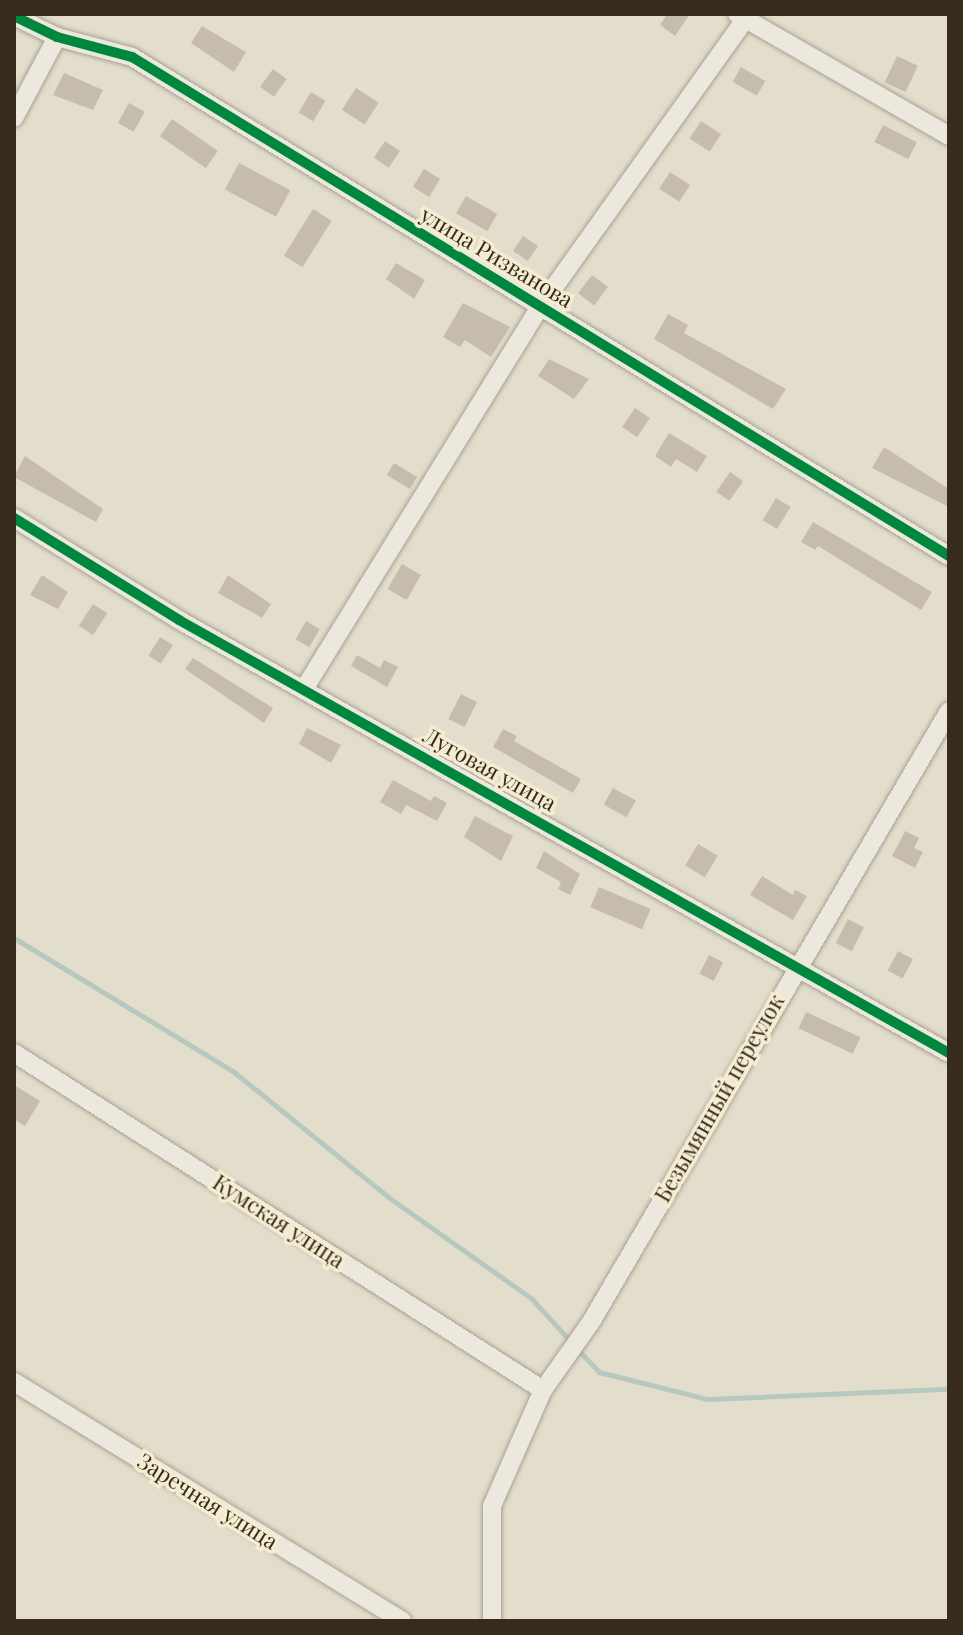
<!DOCTYPE html>
<html>
<head>
<meta charset="utf-8">
<style>
	body { margin:0 }
	#map { position:relative; width:963px; height:1635px; overflow:hidden; background:#e3decc; font-family:"Playfair Display",serif }
	div>[style] { position:absolute }
	.stream>* { height:5px; margin:-2.5px; padding:0 2.5px; transform-origin:2.5px; border-radius:2.5px; background:#b7c8bf }
	.building>* { inset:0; background:#c6bcad; transform-origin:0 0 }
	.roads { filter:drop-shadow(0 0 2px #a8a295) drop-shadow(0 0 2px #a8a295) }
	.street>* { height:18px; margin:-9px; padding:0 9px; transform-origin:9px; border-radius:9px; background:#ece8dd }
	.cycleway>* { height:10px; margin:-5px; padding:0 5px; transform-origin:5px; border-radius:5px; background:#00873e }
	span { translate:-50% -50%; white-space:nowrap; text-align:center; line-height:1.15; -webkit-text-stroke:7px #f4edd1; paint-order:stroke }
	.street-label { font-size:22px; color:#362b1d }
	.frame { position:absolute; inset:0; border:16px solid #362b1d; pointer-events:none }
</style>
</head>
<body>
<div id="map">
	<div class="stream">
		<div style="left:14px;top:938px;width:258px;rotate:31.3deg"></div>
		<div style="left:234px;top:1072px;width:202px;rotate:39deg"></div>
		<div style="left:391px;top:1199px;width:171px;rotate:35.3deg"></div>
		<div style="left:531px;top:1298px;width:59px;rotate:47.7deg"></div>
		<div style="left:578px;top:1350px;width:30px;rotate:46deg"></div>
		<div style="left:599px;top:1372px;width:111px;rotate:14deg"></div>
		<div style="left:707px;top:1399px;width:242px;rotate:-2.4deg"></div>
	</div>
	<div class="building">
		<div style="clip-path:polygon(667px 14px,690px 14px,675px 36px,660px 25px)"></div>
		<div style="clip-path:polygon(202px 26px,246px 52px,234px 72px,191px 43px)"></div>
		<div style="left:897px;top:56px;width:23px;height:29px;rotate:25deg"></div>
		<div style="left:741px;top:67px;width:28px;height:17px;rotate:30deg"></div>
		<div style="left:273px;top:69px;width:17px;height:22px;rotate:36deg"></div>
		<div style="clip-path:polygon(64px 73px,103px 90px,93px 110px,53px 95px)"></div>
		<div style="left:356px;top:88px;width:27px;height:26px;rotate:33deg"></div>
		<div style="left:311px;top:92px;width:17px;height:24px;rotate:31deg"></div>
		<div style="left:129px;top:103px;width:18px;height:23px;rotate:29deg"></div>
		<div style="left:172px;top:119px;width:56px;height:21px;rotate:35deg"></div>
		<div style="left:701px;top:121px;width:24px;height:21px;rotate:33deg"></div>
		<div style="left:883px;top:125px;width:38px;height:19px;rotate:27deg"></div>
		<div style="left:385px;top:141px;width:18px;height:20px;rotate:34deg"></div>
		<div style="left:239px;top:163px;width:58px;height:30px;rotate:28deg"></div>
		<div style="left:424px;top:169px;width:19px;height:21px;rotate:32deg"></div>
		<div style="left:670px;top:172px;width:24px;height:20px;rotate:33deg"></div>
		<div style="left:466px;top:196px;width:36px;height:20px;rotate:30deg"></div>
		<div style="left:313px;top:209px;width:22px;height:55px;rotate:32deg"></div>
		<div style="left:523px;top:236px;width:18px;height:18px;rotate:34deg"></div>
		<div style="clip-path:polygon(396px 263px,425px 280px,414px 299px,386px 279px)"></div>
		<div style="left:592px;top:275px;width:20px;height:23px;rotate:37deg"></div>
		<div style="clip-path:polygon(463px 303px,510px 327px,491px 357px,465px 340px,460px 347px,443px 337px)"></div>
		<div style="clip-path:polygon(668px 314px,688px 325px,684px 333px,786px 389px,773px 409px,654px 339px)"></div>
		<div style="clip-path:polygon(549px 359px,589px 379px,574px 399px,538px 376px)"></div>
		<div style="left:635px;top:408px;width:18px;height:23px;rotate:34deg"></div>
		<div style="clip-path:polygon(669px 433px,707px 456px,697px 472px,676px 459px,671px 467px,655px 456px)"></div>
		<div style="clip-path:polygon(884px 447px,949px 489px,949px 507px,872px 468px)"></div>
		<div style="clip-path:polygon(25px 456px,103px 509px,96px 522px,14px 477px)"></div>
		<div style="left:394px;top:463px;width:27px;height:14px;rotate:31deg"></div>
		<div style="left:730px;top:472px;width:16px;height:24px;rotate:35deg"></div>
		<div style="left:776px;top:498px;width:17px;height:26px;rotate:31deg"></div>
		<div style="clip-path:polygon(813px 522px,932px 592px,921px 610px,818px 546px,815px 550px,801px 542px)"></div>
		<div style="left:402px;top:564px;width:22px;height:29px;rotate:30deg"></div>
		<div style="clip-path:polygon(42px 575px,68px 592px,58px 609px,30px 595px)"></div>
		<div style="clip-path:polygon(228px 575px,271px 604px,262px 618px,218px 593px)"></div>
		<div style="left:93px;top:604px;width:17px;height:26px;rotate:33deg"></div>
		<div style="left:306px;top:621px;width:16px;height:21px;rotate:30deg"></div>
		<div style="left:160px;top:637px;width:15px;height:22px;rotate:32deg"></div>
		<div style="clip-path:polygon(357px 655px,380px 668px,384px 660px,398px 667px,387px 687px,351px 666px)"></div>
		<div style="clip-path:polygon(193px 658px,273px 708px,264px 723px,185px 669px)"></div>
		<div style="left:461px;top:694px;width:18px;height:28px;rotate:27deg"></div>
		<div style="clip-path:polygon(307px 728px,341px 745px,331px 763px,299px 744px)"></div>
		<div style="clip-path:polygon(503px 729px,517px 736px,514px 741px,581px 779px,573px 793px,493px 747px)"></div>
		<div style="clip-path:polygon(393px 780px,431px 801px,434px 796px,447px 803px,437px 821px,406px 805px,401px 814px,380px 802px)"></div>
		<div style="left:613px;top:788px;width:26px;height:19px;rotate:29deg"></div>
		<div style="clip-path:polygon(475px 816px,513px 836px,501px 861px,464px 837px)"></div>
		<div style="clip-path:polygon(905px 831px,919px 838px,914px 848px,923px 852px,915px 868px,892px 856px)"></div>
		<div style="left:698px;top:844px;width:23px;height:25px;rotate:31deg"></div>
		<div style="clip-path:polygon(544px 851px,580px 874px,570px 895px,558px 889px,561px 882px,536px 868px)"></div>
		<div style="clip-path:polygon(762px 876px,793px 895px,795px 890px,807px 896px,793px 920px,750px 895px)"></div>
		<div style="left:599px;top:887px;width:56px;height:22px;rotate:23deg"></div>
		<div style="left:848px;top:919px;width:18px;height:27px;rotate:27deg"></div>
		<div style="left:898px;top:951px;width:17px;height:22px;rotate:28deg"></div>
		<div style="left:709px;top:955px;width:16px;height:21px;rotate:27deg"></div>
		<div style="left:806px;top:1012px;width:60px;height:18px;rotate:25deg"></div>
		<div style="clip-path:polygon(14px 1085px,40px 1101px,25px 1126px,14px 1119px)"></div>
	</div>
	<div class="roads">
		<div class="street">
			<div style="left:737px;top:14px;width:245px;rotate:29.9deg"></div>
			<div style="left:14px;top:16px;width:48px;rotate:26deg"></div>
			<div style="left:57px;top:37px;width:78px;rotate:14.9deg"></div>
			<div style="left:132px;top:57px;width:957px;rotate:31.42deg"></div>
			<div style="left:14px;top:118px;width:92px;rotate:-62deg"></div>
			<div style="left:14px;top:518px;width:194px;rotate:31.7deg"></div>
			<div style="left:179px;top:620px;width:883px;rotate:29.35deg"></div>
			<div style="left:304px;top:689px;width:449px;rotate:-58.3deg"></div>
			<div style="left:540px;top:307px;width:360px;rotate:-54.5deg"></div>
			<div style="left:14px;top:1053px;width:627px;rotate:32.5deg"></div>
			<div style="left:14px;top:1382px;width:456px;rotate:31.6deg"></div>
			<div style="left:492px;top:1621px;width:115px;rotate:-90deg"></div>
			<div style="left:492px;top:1506px;width:127px;rotate:-66.3deg"></div>
			<div style="left:543px;top:1390px;width:83px;rotate:-54.8deg"></div>
			<div style="left:591px;top:1322px;width:708px;rotate:-59.63deg"></div>
		</div>
	</div>
	<div class="cycleway">
		<div style="left:14px;top:16px;width:48px;rotate:26deg"></div>
		<div style="left:57px;top:37px;width:78px;rotate:14.9deg"></div>
		<div style="left:132px;top:57px;width:957px;rotate:31.42deg"></div>
		<div style="left:14px;top:518px;width:194px;rotate:31.7deg"></div>
		<div style="left:179px;top:620px;width:883px;rotate:29.35deg"></div>
	</div>
	<div class="street-label">
		<span style="left:497px;top:257px;rotate:31deg">улица Ризванова</span>
		<span style="left:490px;top:769px;rotate:29deg">Луговая улица</span>
		<span style="left:719px;top:1098px;rotate:-60deg">Безымянный переулок</span>
		<span style="left:279px;top:1221px;rotate:33deg">Кумская улица</span>
		<span style="left:208px;top:1501px;rotate:32deg">Заречная улица</span>
	</div>
	<div class="frame"></div>
</div>
</body>
</html>
